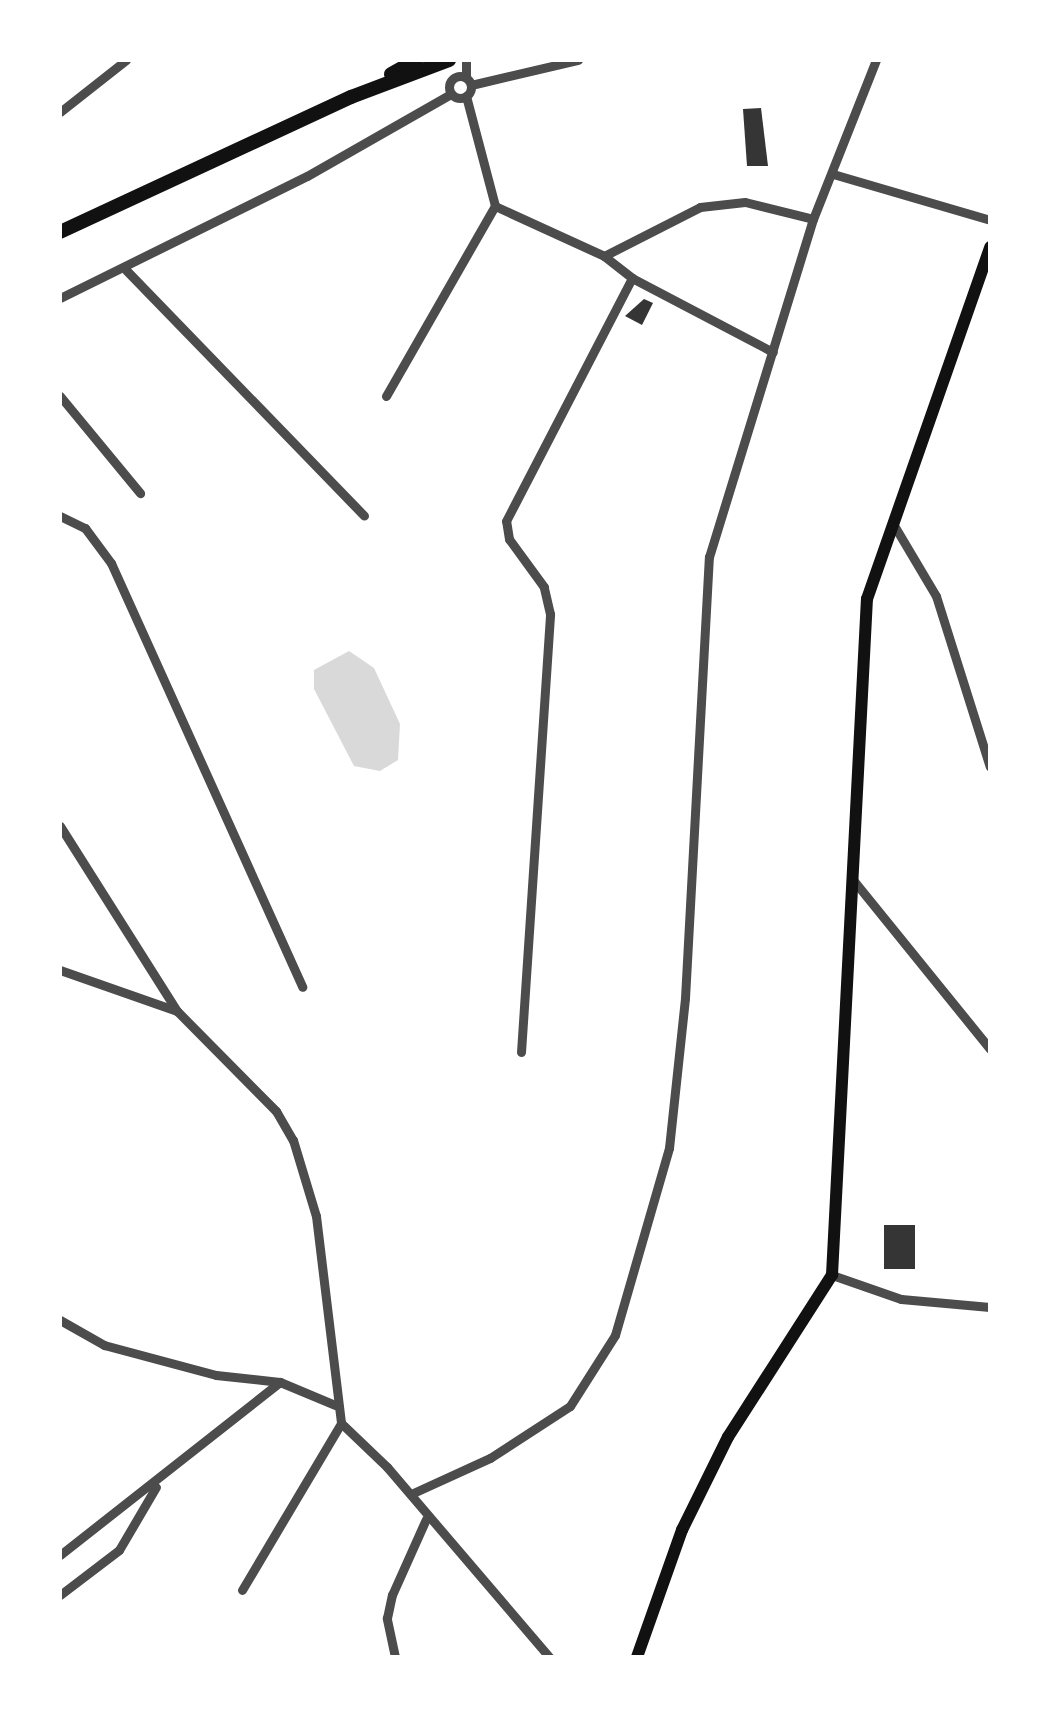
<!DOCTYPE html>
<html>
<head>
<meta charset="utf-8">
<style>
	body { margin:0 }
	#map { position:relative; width:1050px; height:1717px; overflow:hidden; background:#fff; font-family:"PT Sans",sans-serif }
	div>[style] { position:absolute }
	.water>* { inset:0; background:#d9d9d9 }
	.building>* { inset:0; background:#353535; transform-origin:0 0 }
	.minor>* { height:9px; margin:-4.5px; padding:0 4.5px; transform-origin:4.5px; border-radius:4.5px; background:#4c4c4c }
	.minor>.ring { margin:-4.5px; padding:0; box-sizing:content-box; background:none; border:9px solid #4c4c4c; border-radius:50% }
	.secondary>* { height:12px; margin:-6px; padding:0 6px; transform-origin:6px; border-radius:6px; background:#111 }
	.primary>* { height:14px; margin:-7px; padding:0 7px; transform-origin:7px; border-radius:7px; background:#111 }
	span { translate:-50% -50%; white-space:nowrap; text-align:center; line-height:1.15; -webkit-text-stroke:10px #fff; paint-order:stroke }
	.frame { position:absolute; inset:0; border:62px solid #fff; pointer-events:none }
</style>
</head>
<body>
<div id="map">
	<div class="water">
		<div style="clip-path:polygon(349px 651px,374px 668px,400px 724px,398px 760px,380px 771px,354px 766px,314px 689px,314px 670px)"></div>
	</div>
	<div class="building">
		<div style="clip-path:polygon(761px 108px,768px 166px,747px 166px,743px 109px)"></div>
		<div style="clip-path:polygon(644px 299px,653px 303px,642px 325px,625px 316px)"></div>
		<div style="left:884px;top:1225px;width:31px;height:44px"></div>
	</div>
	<div class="minor">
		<div class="ring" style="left:449px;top:76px;width:13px;height:13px"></div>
		<div style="left:466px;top:77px;width:17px;rotate:-90deg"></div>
		<div style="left:471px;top:85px;width:110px;rotate:-13.2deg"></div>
		<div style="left:466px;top:96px;width:114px;rotate:75.2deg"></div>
		<div style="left:495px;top:206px;width:120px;rotate:24.6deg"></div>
		<div style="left:604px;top:256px;width:36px;rotate:38deg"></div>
		<div style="left:632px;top:278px;width:159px;rotate:27.7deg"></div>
		<div style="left:60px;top:112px;width:84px;rotate:-38.2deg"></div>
		<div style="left:833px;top:174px;width:164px;rotate:16.3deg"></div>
		<div style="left:604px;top:256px;width:108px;rotate:-27deg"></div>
		<div style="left:700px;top:207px;width:45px;rotate:-6.3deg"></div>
		<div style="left:745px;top:202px;width:70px;rotate:14deg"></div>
		<div style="left:126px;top:270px;width:342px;rotate:45.9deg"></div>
		<div style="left:60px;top:298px;width:275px;rotate:-26.3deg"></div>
		<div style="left:307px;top:176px;width:166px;rotate:-29.7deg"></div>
		<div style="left:60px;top:396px;width:126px;rotate:50.5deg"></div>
		<div style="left:386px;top:396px;width:219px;rotate:-60.2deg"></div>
		<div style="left:60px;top:516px;width:28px;rotate:26deg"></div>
		<div style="left:85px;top:528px;width:44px;rotate:53.4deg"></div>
		<div style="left:111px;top:563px;width:465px;rotate:65.7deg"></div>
		<div style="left:895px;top:527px;width:80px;rotate:59.3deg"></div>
		<div style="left:936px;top:596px;width:179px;rotate:72.5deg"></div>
		<div style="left:60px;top:826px;width:219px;rotate:57.7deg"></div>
		<div style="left:177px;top:1011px;width:141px;rotate:45.3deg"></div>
		<div style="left:276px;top:1111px;width:34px;rotate:60deg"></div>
		<div style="left:293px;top:1140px;width:79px;rotate:73.2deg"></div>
		<div style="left:316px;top:1216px;width:209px;rotate:83.1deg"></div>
		<div style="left:341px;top:1423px;width:64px;rotate:43.7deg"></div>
		<div style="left:387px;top:1467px;width:250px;rotate:49.5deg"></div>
		<div style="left:854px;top:881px;width:216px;rotate:51deg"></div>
		<div style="left:60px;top:970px;width:124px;rotate:19.3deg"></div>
		<div style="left:521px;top:1052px;width:439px;rotate:-86.2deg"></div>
		<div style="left:550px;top:614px;width:28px;rotate:-103deg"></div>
		<div style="left:544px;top:587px;width:59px;rotate:-126.1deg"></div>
		<div style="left:509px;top:539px;width:18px;rotate:-99deg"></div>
		<div style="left:506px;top:521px;width:274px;rotate:-62.6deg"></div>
		<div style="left:832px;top:1275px;width:73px;rotate:19.2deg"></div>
		<div style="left:901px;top:1299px;width:89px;rotate:5.1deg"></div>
		<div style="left:60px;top:1320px;width:51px;rotate:29.6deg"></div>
		<div style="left:104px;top:1345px;width:116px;rotate:15deg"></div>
		<div style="left:216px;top:1375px;width:64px;rotate:6.2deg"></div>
		<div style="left:280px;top:1382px;width:60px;rotate:22.7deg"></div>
		<div style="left:411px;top:1494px;width:87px;rotate:-24.5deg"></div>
		<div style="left:490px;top:1458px;width:95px;rotate:-33deg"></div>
		<div style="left:570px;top:1406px;width:84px;rotate:-57.6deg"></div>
		<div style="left:615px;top:1335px;width:195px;rotate:-73.9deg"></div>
		<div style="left:669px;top:1148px;width:151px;rotate:-83.9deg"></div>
		<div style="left:685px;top:998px;width:442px;rotate:-86.9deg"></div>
		<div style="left:709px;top:557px;width:354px;rotate:-72.9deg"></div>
		<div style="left:813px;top:219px;width:171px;rotate:-68.4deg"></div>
		<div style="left:60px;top:1555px;width:280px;rotate:-38.2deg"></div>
		<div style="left:242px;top:1590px;width:194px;rotate:-59.3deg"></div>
		<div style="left:60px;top:1595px;width:74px;rotate:-37.3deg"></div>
		<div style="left:119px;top:1550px;width:73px;rotate:-59.6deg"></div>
		<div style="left:395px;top:1657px;width:40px;rotate:-102deg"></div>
		<div style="left:387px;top:1618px;width:24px;rotate:-78deg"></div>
		<div style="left:392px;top:1595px;width:83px;rotate:-65.9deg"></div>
	</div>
	<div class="secondary">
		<div style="left:637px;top:1657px;width:135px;rotate:-70.5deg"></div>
		<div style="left:682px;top:1530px;width:104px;rotate:-63.7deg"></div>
		<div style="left:728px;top:1437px;width:193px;rotate:-57.3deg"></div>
		<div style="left:832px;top:1275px;width:677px;rotate:-87.04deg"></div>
		<div style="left:867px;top:599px;width:373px;rotate:-70.7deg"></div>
	</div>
	<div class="primary">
		<div style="left:391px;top:74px;width:29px;rotate:-29deg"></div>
		<div style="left:60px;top:232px;width:321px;rotate:-24.9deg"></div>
		<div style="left:351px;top:97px;width:105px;rotate:-20.7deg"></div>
	</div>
	<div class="frame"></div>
</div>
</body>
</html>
